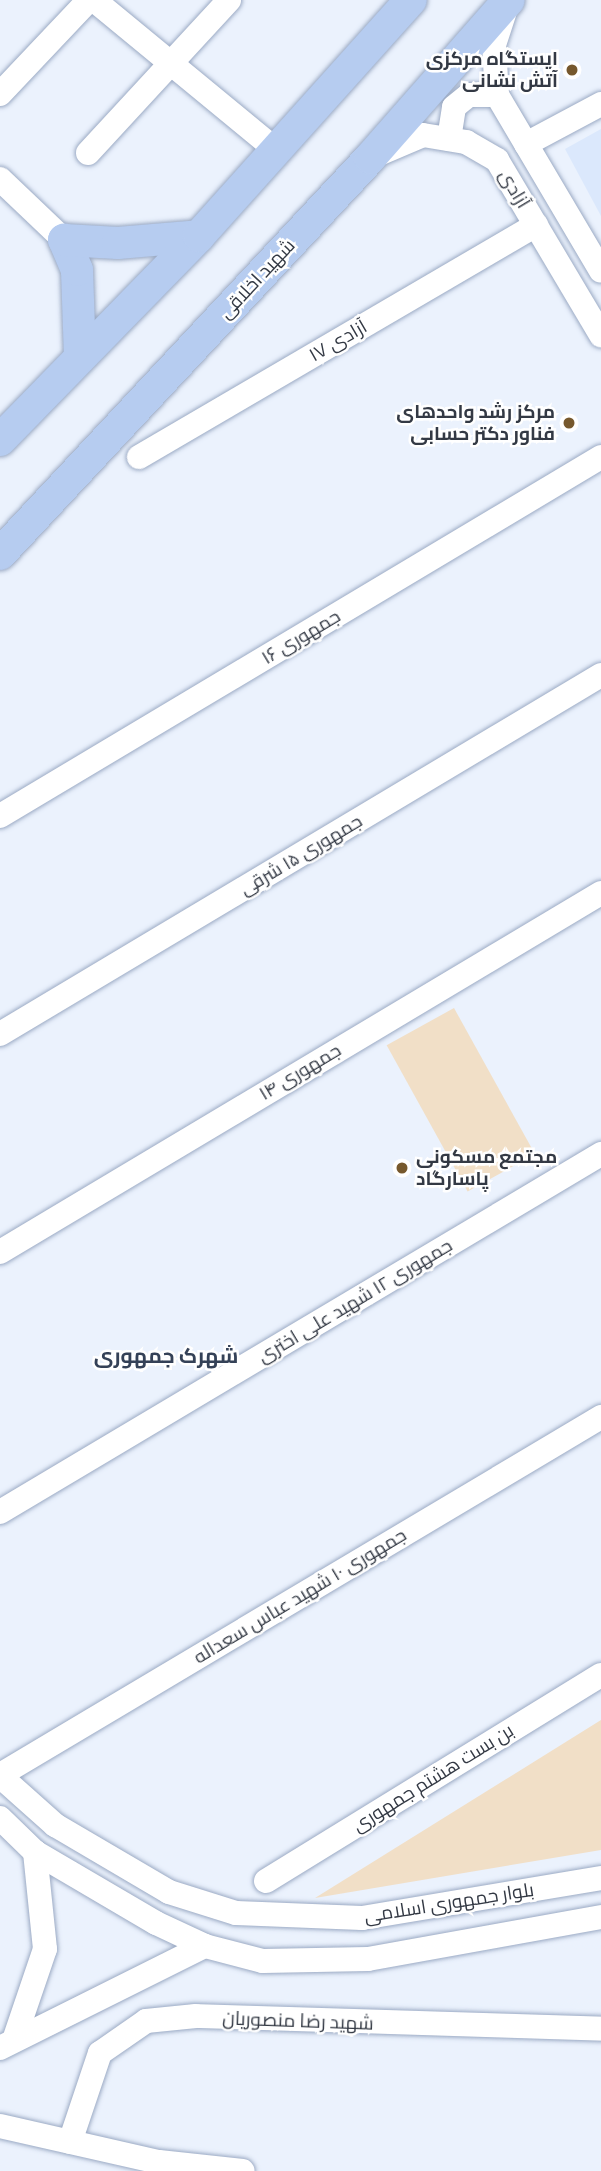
<!DOCTYPE html>
<html>
<head>
<meta charset="utf-8">
<style>
	body { margin:0 }
	#map { position:relative; width:601px; height:2171px; overflow:hidden; background:#ebf2fd; font-family:"PT Sans Narrow",Cairo,sans-serif }
	div>[style] { position:absolute }
	.built>* { inset:0; background:#dbe8fc }
	.green>* { inset:0; background:#f1dfc7; transform-origin:0 0 }
	.roads { filter:drop-shadow(0 0 2px #9baac4) drop-shadow(0 0 2px #9baac4) }
	.minor>* { height:24px; margin:-12px; padding:0 12px; transform-origin:12px; border-radius:12px; background:#fff }
	.major>* { height:32px; margin:-16px; padding:0 16px; transform-origin:16px; border-radius:16px; background:#b6ccf0 }
	.dots>* { width:19px; height:19px; translate:-50% -50%; box-sizing:border-box; border:4px solid #fff; border-radius:50% }
	span { translate:-50% -50%; white-space:nowrap; text-align:center; line-height:1.15; -webkit-text-stroke:5px #fff; paint-order:stroke }
	.poi-label { font-size:19px; color:#333944; font-weight:700 }
	.right { translate:-100% -50%; text-align:right }
	.left { translate:0 -50%; text-align:left }
	.street-label { font-size:19px; color:#333944 }
	.neighbourhood-label { font-size:21px; color:#344157; font-weight:700 }
</style>
</head>
<body>
<div id="map">
	<div class="built">
		<div style="clip-path:polygon(601px 129px,601px 216px,565px 149px)"></div>
	</div>
	<div class="green">
		<div style="left:454px;top:1008px;width:167px;height:77px;rotate:61deg"></div>
		<div style="clip-path:polygon(601px 1720px,601px 1850px,315px 1898px)"></div>
	</div>
	<div class="roads">
		<div class="minor">
			<div style="left:94px;top:0;width:236px;rotate:39.5deg"></div>
			<div style="left:506px;top:8px;width:40px;rotate:108deg"></div>
			<div style="left:494px;top:46px;width:49px;rotate:86.5deg"></div>
			<div style="left:497px;top:95px;width:204px;rotate:59.4deg"></div>
			<div style="left:0;top:94px;width:129px;rotate:-46.6deg"></div>
			<div style="left:449px;top:139px;width:32px;rotate:-81deg"></div>
			<div style="left:454px;top:107px;width:19px;rotate:-39deg"></div>
			<div style="left:469px;top:95px;width:28px"></div>
			<div style="left:526px;top:144px;width:85px;rotate:-28.1deg"></div>
			<div style="left:88px;top:153px;width:208px;rotate:-47.3deg"></div>
			<div style="left:374px;top:156px;width:53px;rotate:-23.2deg"></div>
			<div style="left:423px;top:135px;width:44px;rotate:9.2deg"></div>
			<div style="left:466px;top:142px;width:36px;rotate:30deg"></div>
			<div style="left:497px;top:160px;width:204px;rotate:59.3deg"></div>
			<div style="left:0;top:179px;width:88px;rotate:43.6deg"></div>
			<div style="left:139px;top:457px;width:460px;rotate:-30.3deg"></div>
			<div style="left:0;top:816px;width:700px;rotate:-30.85deg"></div>
			<div style="left:0;top:1034px;width:700px;rotate:-30.85deg"></div>
			<div style="left:0;top:1252px;width:700px;rotate:-30.85deg"></div>
			<div style="left:0;top:1512px;width:700px;rotate:-30.78deg"></div>
			<div style="left:0;top:1775px;width:700px;rotate:-30.78deg"></div>
			<div style="left:0;top:1776px;width:74px;rotate:41.7deg"></div>
			<div style="left:55px;top:1825px;width:132px;rotate:30.4deg"></div>
			<div style="left:169px;top:1892px;width:70px;rotate:17.4deg"></div>
			<div style="left:236px;top:1913px;width:126px;rotate:2.3deg"></div>
			<div style="left:362px;top:1918px;width:242px;rotate:-9.5deg"></div>
			<div style="left:0;top:1818px;width:49px;rotate:44.2deg"></div>
			<div style="left:35px;top:1852px;width:140px;rotate:30.4deg"></div>
			<div style="left:156px;top:1923px;width:54px;rotate:25.1deg"></div>
			<div style="left:205px;top:1946px;width:60px;rotate:14.5deg"></div>
			<div style="left:263px;top:1961px;width:105px;rotate:-1.1deg"></div>
			<div style="left:368px;top:1959px;width:237px;rotate:-10.2deg"></div>
			<div style="left:266px;top:1881px;width:393px;rotate:-31.6deg"></div>
			<div style="left:14px;top:2040px;width:96px;rotate:-71.2deg"></div>
			<div style="left:45px;top:1949px;width:98px;rotate:-95.9deg"></div>
			<div style="left:0;top:2048px;width:229px;rotate:-26.5deg"></div>
			<div style="left:0;top:2126px;width:163px;rotate:12.8deg"></div>
			<div style="left:159px;top:2162px;width:84px;rotate:6.1deg"></div>
			<div style="left:70px;top:2142px;width:94px;rotate:-71.4deg"></div>
			<div style="left:100px;top:2053px;width:56px;rotate:-34.8deg"></div>
			<div style="left:146px;top:2021px;width:50px;rotate:-5.7deg"></div>
			<div style="left:196px;top:2016px;width:405px;rotate:1.8deg"></div>
		</div>
		<div class="major">
			<div style="left:80px;top:357px;width:87px;rotate:-92deg"></div>
			<div style="left:77px;top:270px;width:33px;rotate:-113deg"></div>
			<div style="left:64px;top:240px;width:54px;rotate:3.2deg"></div>
			<div style="left:118px;top:243px;width:81px;rotate:-4.9deg"></div>
			<div style="left:0;top:440px;width:285px;rotate:-45.7deg"></div>
			<div style="left:199px;top:236px;width:317px;rotate:-48.1deg"></div>
			<div style="left:0;top:554px;width:542px;rotate:-46.94deg"></div>
			<div style="left:370px;top:158px;width:210px;rotate:-48.7deg"></div>
		</div>
	</div>
	<div class="dots">
		<div style="left:572px;top:70px;background:#76582d"></div>
		<div style="left:569px;top:423px;background:#76582d"></div>
		<div style="left:402px;top:1168px;background:#76582d"></div>
	</div>
	<div class="poi-label">
		<span class="right" style="left:558px;top:70px">ایستگاه مرکزی<br>آتش نشانی</span>
		<span class="right" style="left:555px;top:423px">مرکز رشد واحدهای<br>فناور دکتر حسابی</span>
		<span class="left" style="left:416px;top:1168px">مجتمع مسکونی<br>پاسارگاد</span>
	</div>
	<div class="street-label">
		<span style="left:514px;top:189px;rotate:59deg">آزادی</span>
		<span style="left:257px;top:279px;rotate:-47deg">شهید اخلاقی</span>
		<span style="left:338px;top:341px;rotate:-30deg">آزادی ۱۷</span>
		<span style="left:301px;top:637px;rotate:-31deg">جمهوری ۱۶</span>
		<span style="left:301px;top:855px;rotate:-31deg">جمهوری ۱۵ شرقی</span>
		<span style="left:300px;top:1072px;rotate:-31deg">جمهوری ۱۴</span>
		<span style="left:355px;top:1301px;rotate:-31deg">جمهوری ۱۲ شهید علی اختری</span>
		<span style="left:300px;top:1596px;rotate:-31deg">جمهوری ۱۰ شهید عباس سعداله</span>
		<span style="left:433px;top:1778px;rotate:-32deg">بن بست هشتم جمهوری</span>
		<span style="left:449px;top:1903px;rotate:-9deg">بلوار جمهوری اسلامی</span>
		<span style="left:298px;top:2021px;rotate:2deg">شهید رضا منصوریان</span>
	</div>
	<div class="neighbourhood-label">
		<span style="left:166px;top:1356px">شهرک جمهوری</span>
	</div>
</div>
</body>
</html>
